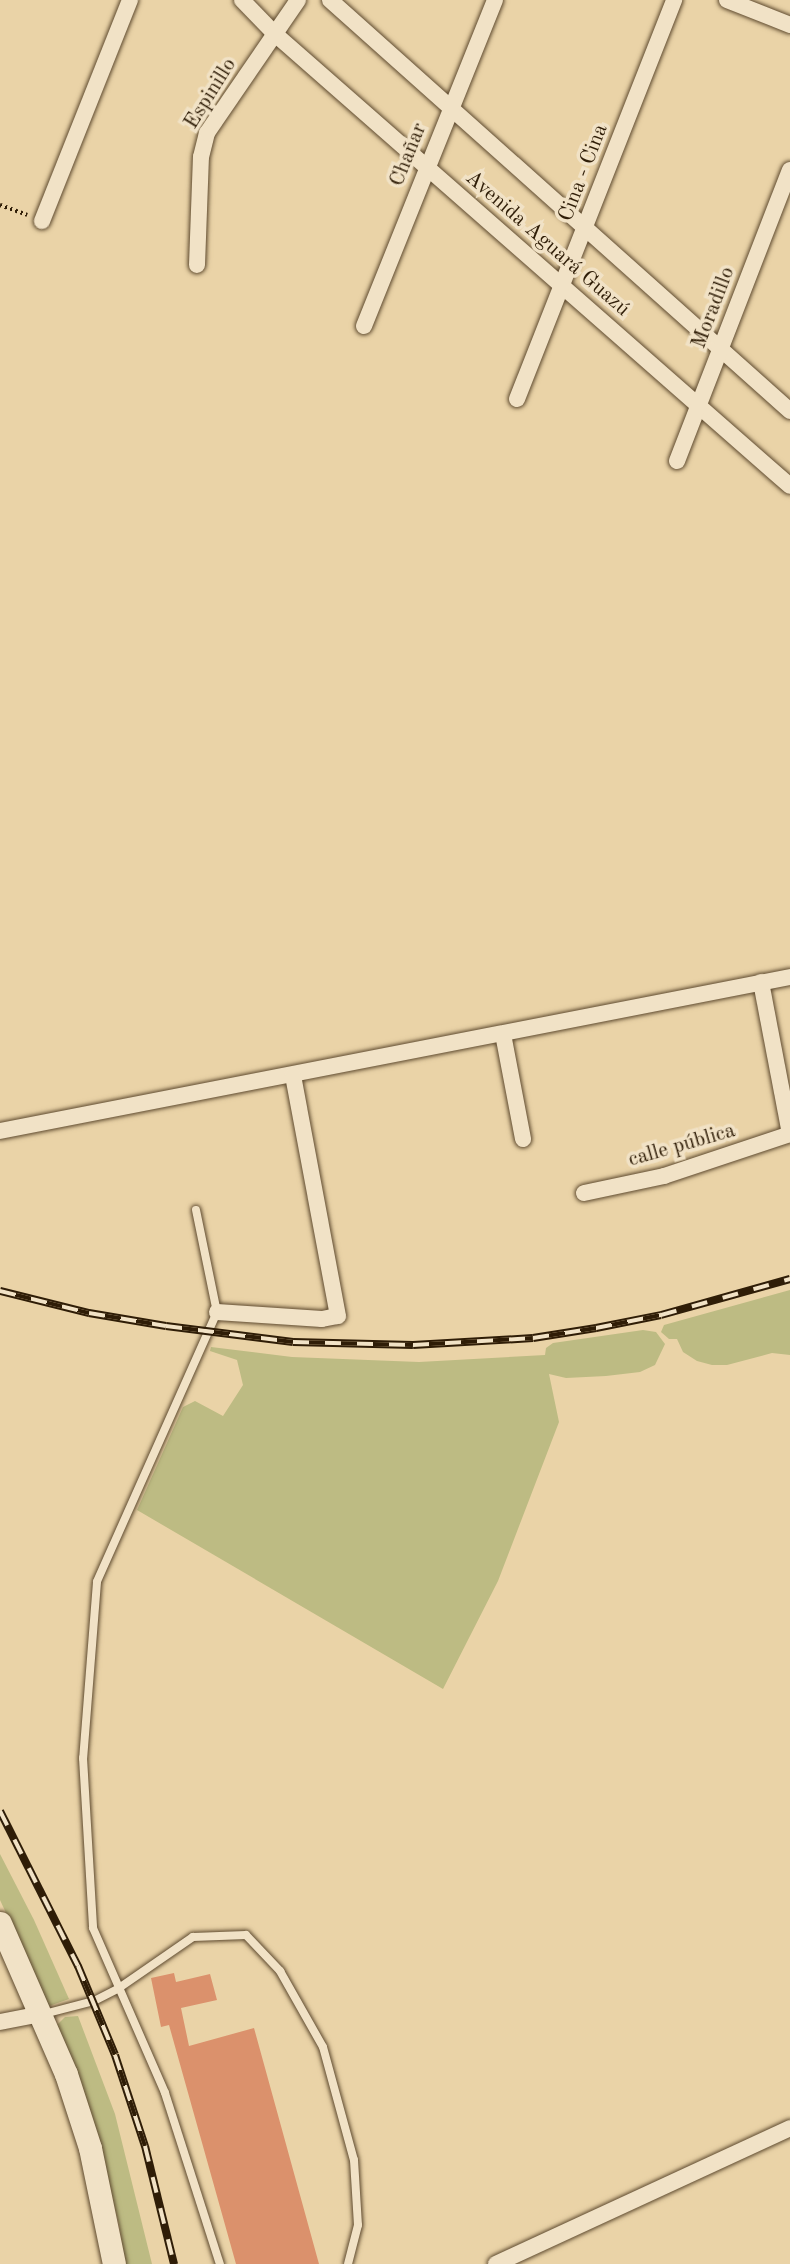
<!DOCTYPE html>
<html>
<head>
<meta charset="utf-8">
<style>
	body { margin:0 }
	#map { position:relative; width:790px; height:2264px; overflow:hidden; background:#ead3a7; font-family:"Old Standard TT",serif }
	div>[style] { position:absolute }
	.green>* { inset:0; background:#bdbb83 }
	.building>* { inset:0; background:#db916c }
	.path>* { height:3.5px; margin-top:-1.75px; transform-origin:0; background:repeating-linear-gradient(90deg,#2f1d07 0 2px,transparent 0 5.5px) }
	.roads { filter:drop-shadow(0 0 2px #5e4a2f) drop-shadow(0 0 2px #5e4a2f) }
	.lane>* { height:8px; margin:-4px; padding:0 4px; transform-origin:4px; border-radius:4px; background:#f1e2c6 }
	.street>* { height:16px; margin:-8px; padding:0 8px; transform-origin:8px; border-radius:8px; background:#f1e2c6 }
	.secondary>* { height:23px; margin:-11.5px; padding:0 11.5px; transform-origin:11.5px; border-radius:11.5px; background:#f1e2c6 }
	.rail>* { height:8px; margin-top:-4px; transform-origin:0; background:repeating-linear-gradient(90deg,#f1e2c6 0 16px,#2f1d07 0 32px); box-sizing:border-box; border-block:2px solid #2f1d07 }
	span { translate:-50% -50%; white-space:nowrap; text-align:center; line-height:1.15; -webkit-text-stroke:7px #f1e2c6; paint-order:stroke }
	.street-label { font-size:21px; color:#2f1d07 }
</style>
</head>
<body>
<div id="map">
	<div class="green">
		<div style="clip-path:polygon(790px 1290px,790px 1355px,772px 1353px,727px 1365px,712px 1365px,697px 1361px,683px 1352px,677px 1339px,669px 1339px,661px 1332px,664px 1325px)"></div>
		<div style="clip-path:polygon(643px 1330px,656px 1332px,665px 1344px,655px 1365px,640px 1372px,606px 1376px,566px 1378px,549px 1374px,559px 1422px,498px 1581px,443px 1689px,137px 1510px,183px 1407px,195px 1401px,223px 1416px,243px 1385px,237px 1360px,210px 1351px,211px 1347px,292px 1357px,419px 1362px,545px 1355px,546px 1348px,553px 1343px)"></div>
		<div style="clip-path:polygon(0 1854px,34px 1920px,69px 1999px,49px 2006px,0 1900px)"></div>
		<div style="clip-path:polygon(78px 2016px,115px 2114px,152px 2264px,125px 2264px,119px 2224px,99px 2146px,76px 2071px,57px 2025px,65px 2017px)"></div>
	</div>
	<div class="building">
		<div style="clip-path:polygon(174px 1973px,176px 1982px,210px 1974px,217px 2000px,181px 2008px,189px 2046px,254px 2028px,319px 2264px,236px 2264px,169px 2025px,161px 2027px,151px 1978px)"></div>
	</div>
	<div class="path">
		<div style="left:0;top:205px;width:29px;rotate:20deg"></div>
	</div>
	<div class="roads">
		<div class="lane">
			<div style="left:196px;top:1210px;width:104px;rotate:78.4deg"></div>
			<div style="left:217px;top:1312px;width:295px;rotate:114deg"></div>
			<div style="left:97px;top:1582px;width:177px;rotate:94.5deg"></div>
			<div style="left:83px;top:1758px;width:170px;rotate:86.6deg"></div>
			<div style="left:93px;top:1928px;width:180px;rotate:66.4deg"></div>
			<div style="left:165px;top:2093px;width:180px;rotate:72.2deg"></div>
			<div style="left:44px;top:2014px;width:52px;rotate:-14.6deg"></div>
			<div style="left:94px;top:2001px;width:28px;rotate:-27deg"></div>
			<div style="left:119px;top:1988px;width:90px;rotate:-34.6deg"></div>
			<div style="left:193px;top:1937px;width:53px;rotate:-2.2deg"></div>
			<div style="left:246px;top:1935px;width:50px;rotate:46.6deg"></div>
			<div style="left:280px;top:1971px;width:87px;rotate:60.5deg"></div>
			<div style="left:323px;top:2047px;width:117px;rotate:74.7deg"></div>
			<div style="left:354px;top:2160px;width:65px;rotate:86.5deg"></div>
			<div style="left:358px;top:2225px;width:40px;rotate:104.4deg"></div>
		</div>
		<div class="street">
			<div style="left:242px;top:0;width:47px;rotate:45.9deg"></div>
			<div style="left:275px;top:34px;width:685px;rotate:41.27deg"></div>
			<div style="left:330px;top:0;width:617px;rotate:41.78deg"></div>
			<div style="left:727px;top:0;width:68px;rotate:21.6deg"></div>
			<div style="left:42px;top:221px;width:238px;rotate:-68.3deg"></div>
			<div style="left:197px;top:265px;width:108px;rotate:-87.9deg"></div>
			<div style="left:201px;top:157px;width:25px;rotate:-76deg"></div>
			<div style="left:207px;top:133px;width:161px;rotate:-55.6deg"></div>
			<div style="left:364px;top:326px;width:351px;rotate:-68.1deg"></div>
			<div style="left:517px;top:399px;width:429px;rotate:-68.5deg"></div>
			<div style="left:677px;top:461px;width:312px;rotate:-68.8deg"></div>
			<div style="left:761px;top:982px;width:155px;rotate:79.2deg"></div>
			<div style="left:503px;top:1034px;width:107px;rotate:79.2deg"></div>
			<div style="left:0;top:1131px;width:805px;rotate:-11.03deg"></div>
			<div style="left:584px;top:1193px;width:82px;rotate:-12deg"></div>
			<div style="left:664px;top:1176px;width:133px;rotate:-18.4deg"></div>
			<div style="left:217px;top:1312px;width:105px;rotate:3.8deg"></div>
			<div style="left:322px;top:1319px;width:16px;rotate:-11deg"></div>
			<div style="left:338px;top:1316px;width:245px;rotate:-100.6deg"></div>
			<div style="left:0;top:2022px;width:42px;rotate:-11deg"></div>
			<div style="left:496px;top:2264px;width:324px;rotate:-24.8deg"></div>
		</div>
		<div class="secondary">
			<div style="left:0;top:1923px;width:165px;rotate:66.4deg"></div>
			<div style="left:66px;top:2074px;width:78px;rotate:72deg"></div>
			<div style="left:90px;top:2148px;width:118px;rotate:78.3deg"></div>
		</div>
	</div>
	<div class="rail">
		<div style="left:0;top:1291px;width:92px;rotate:13.9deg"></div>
		<div style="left:89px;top:1313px;width:78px;rotate:9.6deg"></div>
		<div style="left:166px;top:1326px;width:128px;rotate:7.2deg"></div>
		<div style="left:293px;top:1342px;width:120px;rotate:1.4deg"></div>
		<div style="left:413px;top:1345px;width:120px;rotate:-3.3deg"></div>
		<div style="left:533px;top:1338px;width:64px;rotate:-9deg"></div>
		<div style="left:596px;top:1328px;width:66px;rotate:-11.3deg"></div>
		<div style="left:661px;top:1315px;width:134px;rotate:-15.6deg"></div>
		<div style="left:0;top:1811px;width:174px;rotate:63.3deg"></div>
		<div style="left:78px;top:1966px;width:96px;rotate:67.4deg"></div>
		<div style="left:115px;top:2055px;width:96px;rotate:71.8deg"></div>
		<div style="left:145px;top:2146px;width:122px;rotate:76.2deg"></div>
	</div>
	<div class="street-label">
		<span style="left:211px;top:94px;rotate:-58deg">Espinillo</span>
		<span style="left:409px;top:155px;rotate:-68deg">Chañar</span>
		<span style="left:584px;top:173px;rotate:-69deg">Cina - Cina</span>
		<span style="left:547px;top:244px;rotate:41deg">Avenida Aguará Guazú</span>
		<span style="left:714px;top:308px;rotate:-69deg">Moradillo</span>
		<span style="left:682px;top:1146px;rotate:-16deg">calle pública</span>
	</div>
</div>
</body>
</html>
